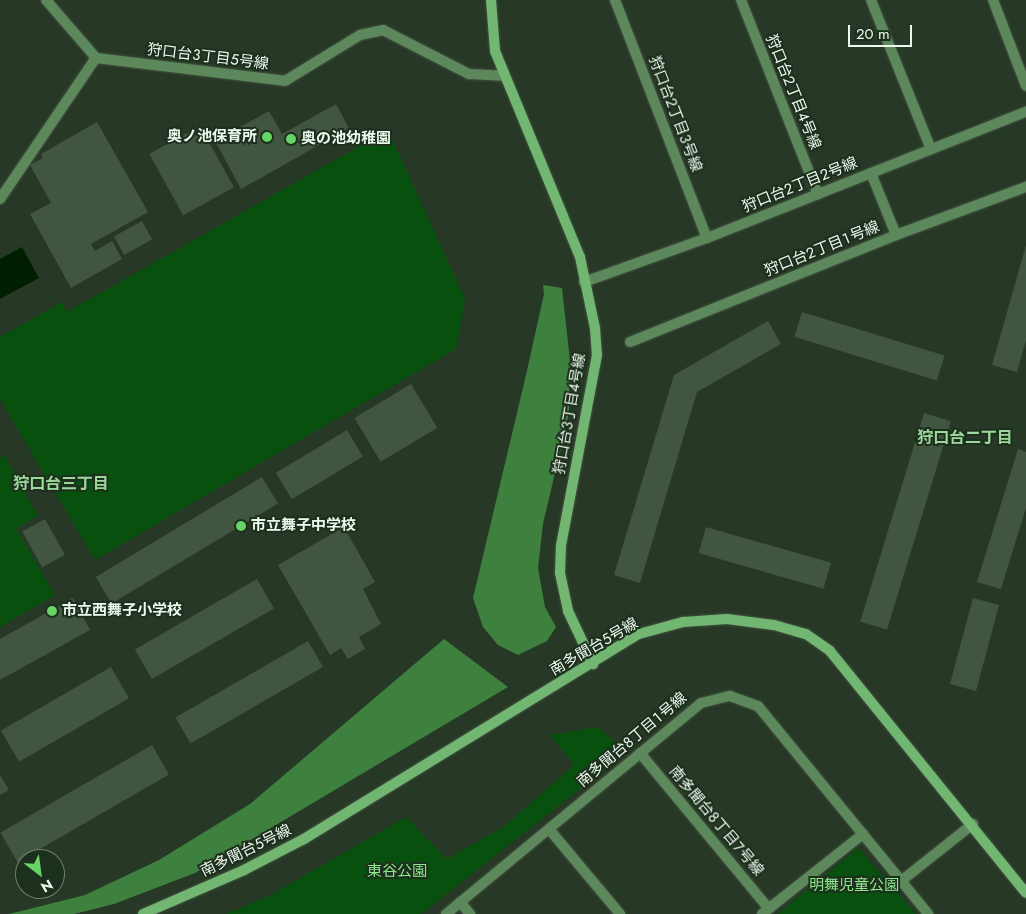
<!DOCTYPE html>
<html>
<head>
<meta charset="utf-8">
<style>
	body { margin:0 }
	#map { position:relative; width:1026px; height:914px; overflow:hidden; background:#273926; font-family:Jost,"Noto Sans JP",sans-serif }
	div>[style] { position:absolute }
	.green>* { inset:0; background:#07500e }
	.forest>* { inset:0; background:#3e813f }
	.water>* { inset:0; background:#001f00 }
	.building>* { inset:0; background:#425541; transform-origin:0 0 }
	.roads { filter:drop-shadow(0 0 1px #435442) drop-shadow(0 0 1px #435442) }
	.street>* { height:10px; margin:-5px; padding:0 5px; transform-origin:5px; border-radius:5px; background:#5d885c }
	.secondary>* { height:10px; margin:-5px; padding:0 5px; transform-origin:5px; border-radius:5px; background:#72b771 }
	.dots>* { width:14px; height:14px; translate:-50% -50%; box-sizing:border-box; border:2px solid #1d2f1d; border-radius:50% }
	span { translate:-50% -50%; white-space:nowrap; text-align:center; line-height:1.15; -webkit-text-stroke:4px #1d2f1d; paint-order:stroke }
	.street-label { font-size:15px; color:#edf9ed }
	.poi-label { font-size:15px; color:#edf9ed; font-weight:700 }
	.right { translate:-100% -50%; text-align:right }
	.left { translate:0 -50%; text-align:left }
	.park-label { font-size:15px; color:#8fe88e }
	.neighbourhood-label { font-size:16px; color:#9ed79c; font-weight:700 }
	.north { position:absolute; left:15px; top:849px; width:50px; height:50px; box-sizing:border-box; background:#1d2f1d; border:1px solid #708070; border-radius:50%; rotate:150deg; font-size:14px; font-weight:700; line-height:20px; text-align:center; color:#edf9ed }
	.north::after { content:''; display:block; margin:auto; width:18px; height:22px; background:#66d467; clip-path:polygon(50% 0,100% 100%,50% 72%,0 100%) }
	.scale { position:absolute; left:848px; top:25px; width:64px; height:22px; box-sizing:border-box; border:2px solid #edf9ed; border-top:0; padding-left:6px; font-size:15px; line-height:18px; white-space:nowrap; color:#edf9ed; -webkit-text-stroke:4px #1d2f1d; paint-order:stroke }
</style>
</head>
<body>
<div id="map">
	<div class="green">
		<div style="clip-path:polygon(388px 130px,465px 299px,456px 349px,95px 560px,0 399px,0 337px,62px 302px,67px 312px)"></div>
		<div style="clip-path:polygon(4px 455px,38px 516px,16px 529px,55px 595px,0 627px,0 458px)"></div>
		<div style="clip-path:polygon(598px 727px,627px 752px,421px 914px,226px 914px,271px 895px,406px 817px,447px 859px,505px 826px,574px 765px,550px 735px)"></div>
		<div style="clip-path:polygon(858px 848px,916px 914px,778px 914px)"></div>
	</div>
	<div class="forest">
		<div style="clip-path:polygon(543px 285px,562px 288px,570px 361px,569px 413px,543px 524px,538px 568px,545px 607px,556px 627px,547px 641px,518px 655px,498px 645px,483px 627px,473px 598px,526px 375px,544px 294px)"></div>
		<div style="clip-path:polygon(444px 639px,508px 687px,195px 873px,114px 904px,74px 914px,9px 914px,85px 895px,159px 860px,250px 804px)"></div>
	</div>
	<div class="water">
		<div style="clip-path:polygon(22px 247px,39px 278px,0 299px,0 259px)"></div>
	</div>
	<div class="building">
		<div style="clip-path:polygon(336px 104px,349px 128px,241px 189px,215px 141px,269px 111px,282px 134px)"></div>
		<div style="clip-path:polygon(97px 122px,148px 212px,91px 244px,95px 251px,112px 241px,122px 259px,71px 288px,30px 214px,51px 203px,30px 165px,43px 158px,41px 154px)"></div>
		<div style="left:200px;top:126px;width:70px;height:58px;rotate:61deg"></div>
		<div style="left:142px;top:221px;width:21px;height:32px;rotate:61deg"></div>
		<div style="clip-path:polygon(1026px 245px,1026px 340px,1017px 372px,992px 365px)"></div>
		<div style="left:802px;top:312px;width:149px;height:26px;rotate:17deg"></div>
		<div style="clip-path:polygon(768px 321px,781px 344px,697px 392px,640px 583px,614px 575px,674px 375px)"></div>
		<div style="left:411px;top:384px;width:51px;height:66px;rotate:59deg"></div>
		<div style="left:924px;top:413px;width:28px;height:218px;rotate:17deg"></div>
		<div style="left:347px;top:430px;width:31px;height:83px;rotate:59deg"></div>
		<div style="clip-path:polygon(1018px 449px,1026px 452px,1026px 508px,1001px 589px,977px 582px)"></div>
		<div style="left:262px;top:477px;width:31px;height:194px;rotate:59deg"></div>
		<div style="left:45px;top:519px;width:41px;height:26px;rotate:61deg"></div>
		<div style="clip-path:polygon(344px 527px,375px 582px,363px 589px,381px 624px,359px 637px,365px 649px,348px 659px,341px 648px,330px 655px,278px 565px)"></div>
		<div style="left:706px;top:527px;width:130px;height:27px;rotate:16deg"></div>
		<div style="left:257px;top:579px;width:34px;height:141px;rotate:60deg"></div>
		<div style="clip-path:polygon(73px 598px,90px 630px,0 680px,0 639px)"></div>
		<div style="left:973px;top:598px;width:27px;height:89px;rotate:15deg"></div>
		<div style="left:308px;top:641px;width:30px;height:153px;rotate:60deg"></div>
		<div style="left:111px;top:667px;width:36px;height:127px;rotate:60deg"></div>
		<div style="left:152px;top:745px;width:34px;height:175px;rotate:60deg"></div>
		<div style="clip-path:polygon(0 775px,9px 790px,0 795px)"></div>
	</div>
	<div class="roads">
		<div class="street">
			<div style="left:46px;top:0;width:77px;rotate:49.2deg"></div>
			<div style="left:615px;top:0;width:255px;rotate:68.9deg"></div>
			<div style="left:741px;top:0;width:209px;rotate:68.4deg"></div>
			<div style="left:871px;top:0;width:161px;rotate:68.1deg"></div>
			<div style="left:993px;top:0;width:92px;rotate:69deg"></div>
			<div style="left:96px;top:58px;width:190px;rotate:6.9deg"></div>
			<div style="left:285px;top:81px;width:88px;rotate:-31.5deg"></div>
			<div style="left:360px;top:35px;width:24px;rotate:-12deg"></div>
			<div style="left:383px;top:30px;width:97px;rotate:27.1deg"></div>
			<div style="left:469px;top:74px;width:34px;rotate:3deg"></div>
			<div style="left:871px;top:173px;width:67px;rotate:68deg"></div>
			<div style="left:0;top:199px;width:171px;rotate:-55.8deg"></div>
			<div style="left:584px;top:282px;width:131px;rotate:-19.7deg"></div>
			<div style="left:707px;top:238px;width:343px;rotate:-21.6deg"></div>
			<div style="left:630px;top:342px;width:287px;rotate:-21.9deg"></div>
			<div style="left:896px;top:235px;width:139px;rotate:-20.3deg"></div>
			<div style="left:640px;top:753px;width:202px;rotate:50.4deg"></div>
			<div style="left:549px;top:829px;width:111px;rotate:50.1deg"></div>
			<div style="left:901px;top:881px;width:92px;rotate:-38.4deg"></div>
			<div style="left:460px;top:902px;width:16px;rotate:50deg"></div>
			<div style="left:446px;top:914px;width:331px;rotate:-39.6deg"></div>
			<div style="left:701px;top:703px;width:30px;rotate:-14deg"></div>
			<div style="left:730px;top:696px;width:30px;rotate:20deg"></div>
			<div style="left:758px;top:706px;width:269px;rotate:50.7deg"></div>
			<div style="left:762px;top:914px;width:129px;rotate:-38.4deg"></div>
		</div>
		<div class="secondary">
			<div style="left:491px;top:0;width:51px;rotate:85.5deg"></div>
			<div style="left:495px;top:51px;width:223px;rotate:67.6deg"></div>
			<div style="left:580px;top:257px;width:73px;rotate:78.1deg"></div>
			<div style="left:595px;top:328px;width:27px;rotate:86deg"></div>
			<div style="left:597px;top:355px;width:193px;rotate:100.7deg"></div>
			<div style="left:561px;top:545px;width:28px;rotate:92deg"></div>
			<div style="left:560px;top:573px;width:39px;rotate:78deg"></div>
			<div style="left:568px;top:611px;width:59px;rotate:64.7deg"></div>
			<div style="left:143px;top:914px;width:110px;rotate:-23.5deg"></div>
			<div style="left:244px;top:870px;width:68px;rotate:-27.3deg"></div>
			<div style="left:304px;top:839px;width:393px;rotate:-31.5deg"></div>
			<div style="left:639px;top:634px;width:46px;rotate:-15.3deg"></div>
			<div style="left:683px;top:622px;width:44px;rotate:-3.9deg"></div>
			<div style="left:727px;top:619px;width:47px;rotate:7.3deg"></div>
			<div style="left:774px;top:625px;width:33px;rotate:16deg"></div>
			<div style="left:806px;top:634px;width:29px;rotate:35deg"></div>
			<div style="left:830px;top:651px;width:311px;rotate:51deg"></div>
		</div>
	</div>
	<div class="dots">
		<div style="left:267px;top:137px;background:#66d467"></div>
		<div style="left:291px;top:139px;background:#66d467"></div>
		<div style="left:241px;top:526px;background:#66d467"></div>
		<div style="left:52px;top:611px;background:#66d467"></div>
	</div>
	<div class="street-label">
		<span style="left:208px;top:57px;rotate:7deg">狩口台３丁目５号線</span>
		<span style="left:793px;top:92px;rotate:68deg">狩口台２丁目４号線</span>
		<span style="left:675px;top:114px;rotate:69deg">狩口台２丁目３号線</span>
		<span style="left:800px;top:185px;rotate:-22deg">狩口台２丁目２号線</span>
		<span style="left:822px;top:249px;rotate:-22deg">狩口台２丁目１号線</span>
		<span style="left:570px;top:414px;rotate:-80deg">狩口台３丁目４号線</span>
		<span style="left:594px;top:647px;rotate:-30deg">南多聞台５号線</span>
		<span style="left:632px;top:740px;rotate:-40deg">南多聞台８丁目１号線</span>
		<span style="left:716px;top:821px;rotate:50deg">南多聞台８丁目７号線</span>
		<span style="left:246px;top:851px;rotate:-26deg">南多聞台５号線</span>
	</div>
	<div class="poi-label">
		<span class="right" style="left:257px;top:137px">奥ノ池保育所</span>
		<span class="left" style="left:301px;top:139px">奥の池幼稚園</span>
		<span class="left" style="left:251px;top:526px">市立舞子中学校</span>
		<span class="left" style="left:62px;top:611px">市立西舞子小学校</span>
	</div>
	<div class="park-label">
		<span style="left:397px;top:872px">東谷公園</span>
		<span style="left:854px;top:886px">明舞児童公園</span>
	</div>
	<div class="neighbourhood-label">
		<span style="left:965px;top:438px">狩口台二丁目</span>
		<span style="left:61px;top:484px">狩口台三丁目</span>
	</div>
	<div class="north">N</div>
	<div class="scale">20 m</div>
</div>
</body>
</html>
